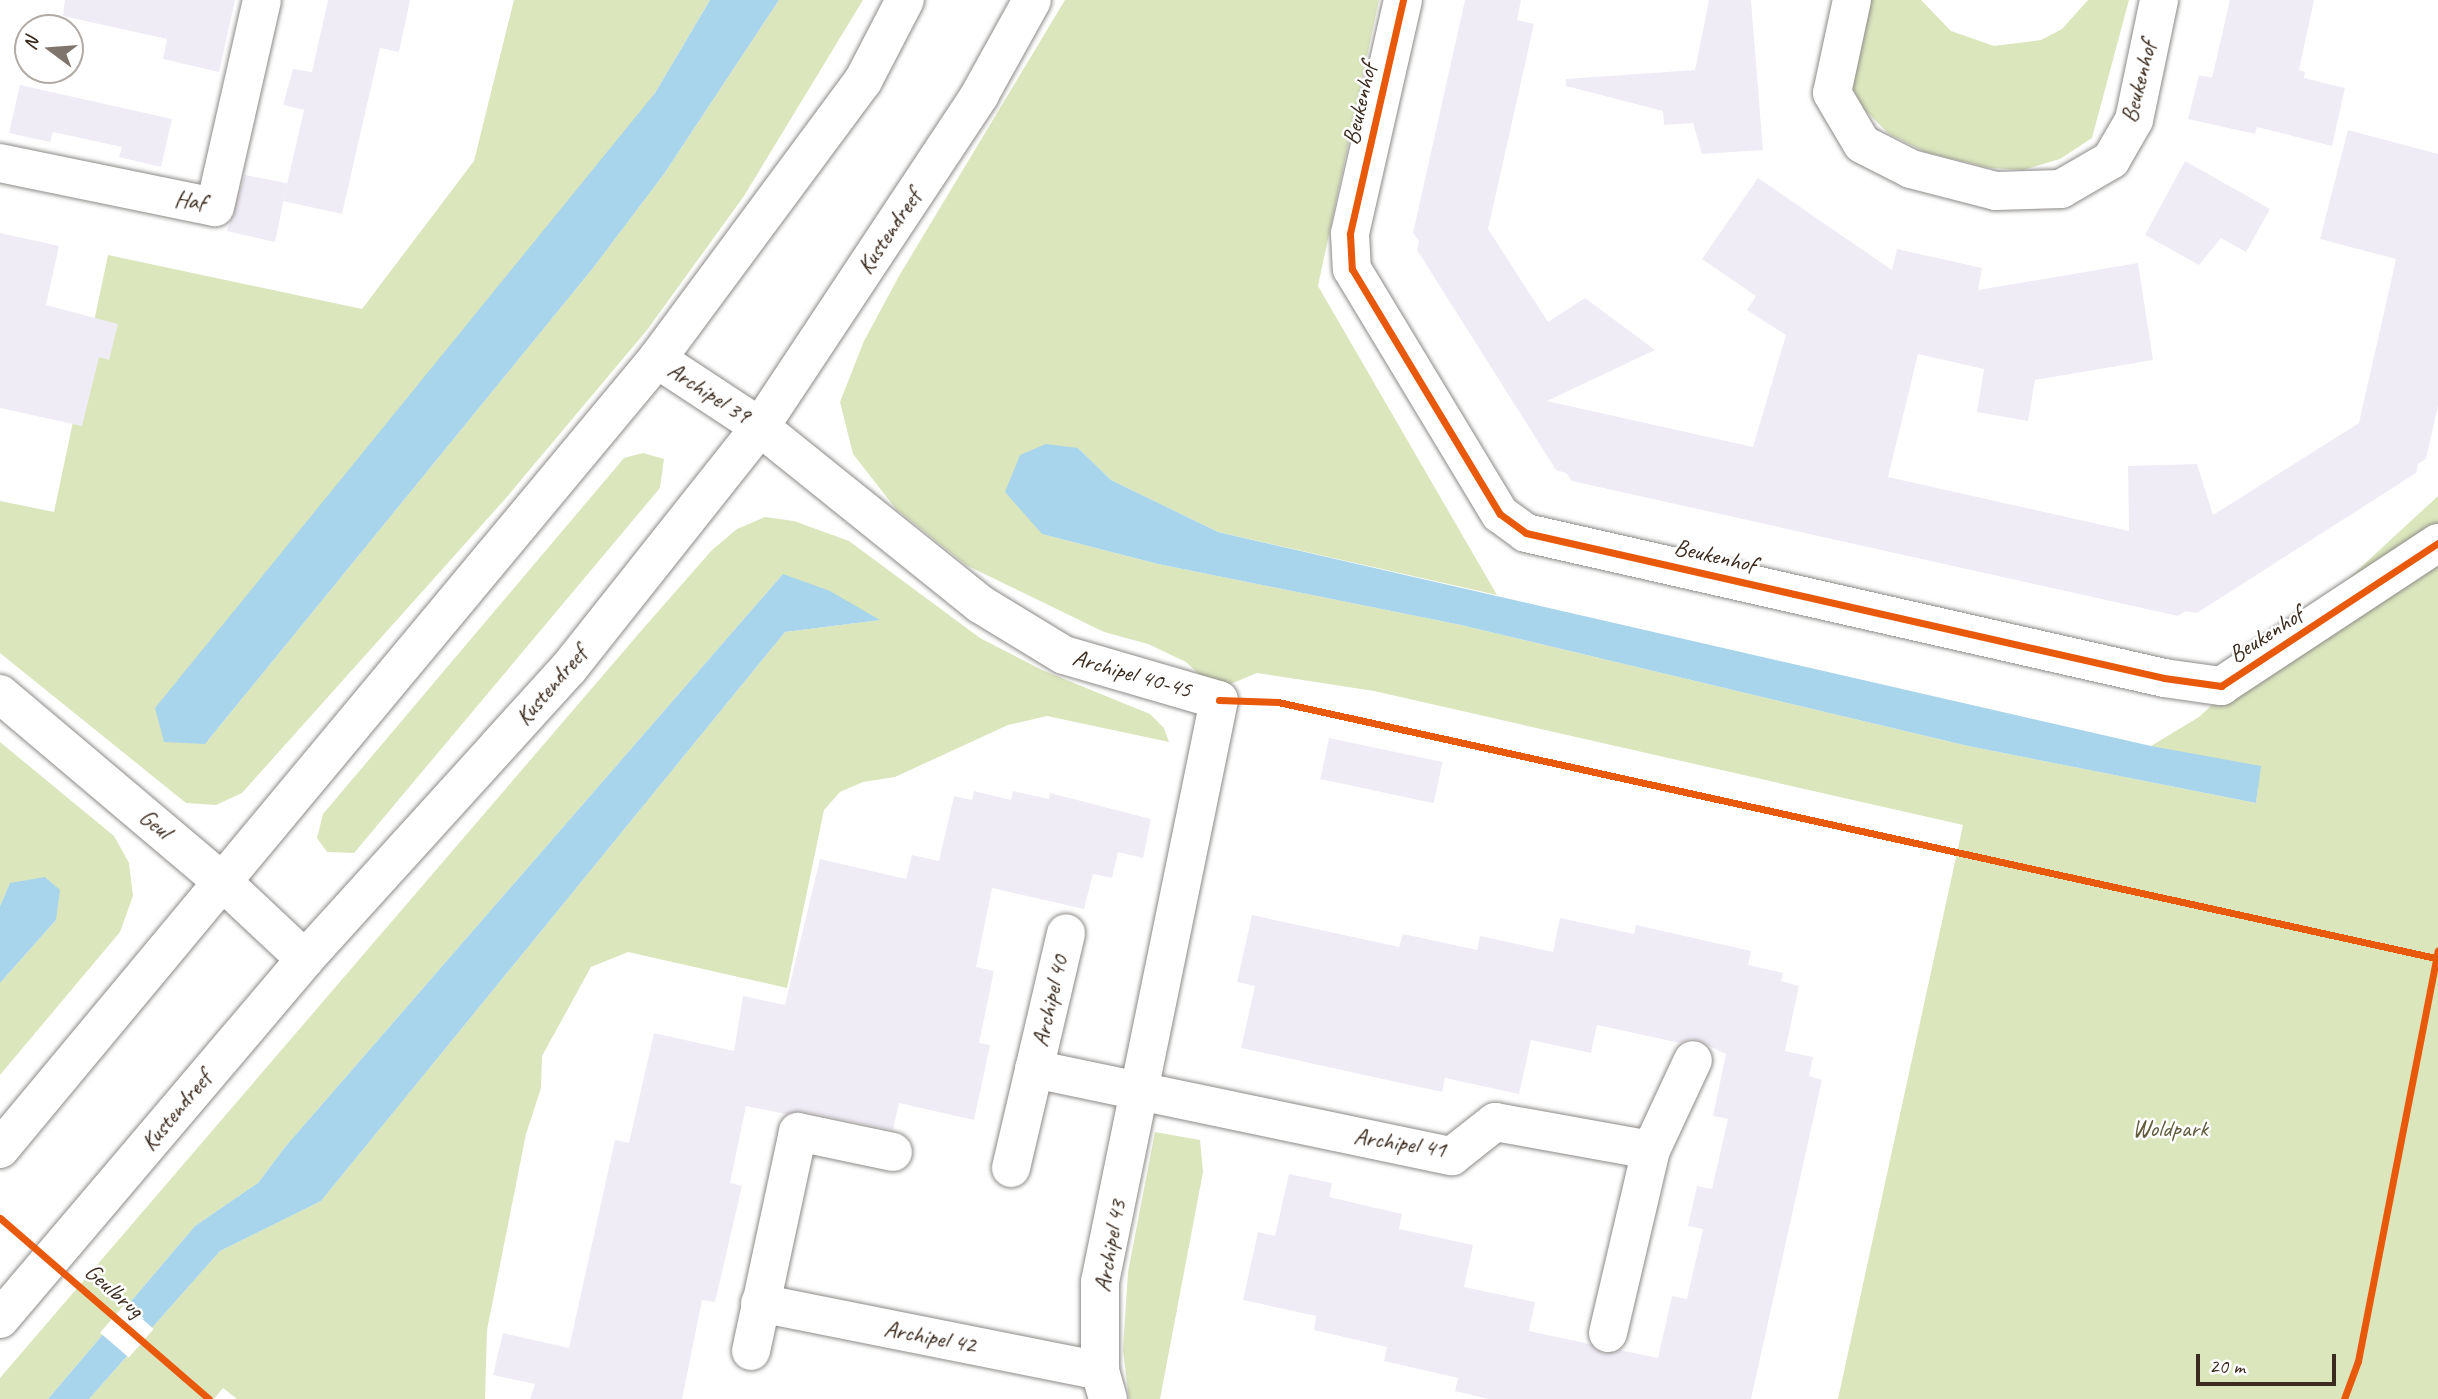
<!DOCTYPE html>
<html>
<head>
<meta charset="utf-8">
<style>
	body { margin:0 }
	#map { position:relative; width:2438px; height:1399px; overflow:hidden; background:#fff; font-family:Caveat,sans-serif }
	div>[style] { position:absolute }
	.green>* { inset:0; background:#dbe6bd }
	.water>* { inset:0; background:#a8d5eb }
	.pier>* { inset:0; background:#fff; transform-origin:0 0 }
	.building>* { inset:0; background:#f0ecf6; transform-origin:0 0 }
	.roads { filter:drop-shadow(0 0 2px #8e8b88) drop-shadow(0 0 2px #8e8b88) }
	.minor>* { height:38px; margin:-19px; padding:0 19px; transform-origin:19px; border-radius:19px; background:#fff }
	.secondary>* { height:38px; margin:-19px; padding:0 19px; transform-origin:19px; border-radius:19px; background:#fff }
	.cycleway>* { height:7px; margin:-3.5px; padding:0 3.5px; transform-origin:3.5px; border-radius:3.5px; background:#e8590c }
	span { translate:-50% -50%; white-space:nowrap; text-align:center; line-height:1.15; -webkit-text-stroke:5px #fff; paint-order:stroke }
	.street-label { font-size:24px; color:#3b2a1e }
	.park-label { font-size:24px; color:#625c3e }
	.north { position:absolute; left:14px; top:14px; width:70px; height:70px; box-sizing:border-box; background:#fff; border:2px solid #b1aaa5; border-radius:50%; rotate:286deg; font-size:19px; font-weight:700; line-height:28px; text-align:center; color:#3b2a1e }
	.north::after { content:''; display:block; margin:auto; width:24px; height:32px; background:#80756d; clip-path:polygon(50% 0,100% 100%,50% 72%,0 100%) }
	.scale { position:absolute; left:2196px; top:1354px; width:140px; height:32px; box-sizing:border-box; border:4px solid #3b2a1e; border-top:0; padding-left:9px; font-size:21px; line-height:24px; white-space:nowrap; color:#3b2a1e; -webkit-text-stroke:5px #fff; paint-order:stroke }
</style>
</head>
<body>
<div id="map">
	<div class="green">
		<div style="clip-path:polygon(514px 0,710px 0,655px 93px,205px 744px,593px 268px,664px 174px,779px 0,863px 0,744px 196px,647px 330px,506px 498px,242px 793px,216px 805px,186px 803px,0 653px,0 501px,54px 512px,108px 255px,362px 309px,474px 161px)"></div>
		<div style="clip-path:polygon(1065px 0,1379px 0,1318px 286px,1497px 595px,1218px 532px,1111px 480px,1078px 448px,1042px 534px,1158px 564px,1461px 625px,1968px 746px,2256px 803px,2258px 786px,2151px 746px,2199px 717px,2438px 496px,2438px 1399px,1838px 1399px,1963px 825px,1374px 691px,1257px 673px,1216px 690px,1186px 662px,1148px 644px,1104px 632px,966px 565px,896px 509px,853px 454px,840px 402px,864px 341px,899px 276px)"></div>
		<div style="clip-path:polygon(1860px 0,1921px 0,1951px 31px,1994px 46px,2041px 40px,2062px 29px,2088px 0,2129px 0,2092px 138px,2060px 159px,2023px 170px,1990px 168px,1925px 152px,1889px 134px,1864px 109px,1853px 89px,1849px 47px)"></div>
		<div style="clip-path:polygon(643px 453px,664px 459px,660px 488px,354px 853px,327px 852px,317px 838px,323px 814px,624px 458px)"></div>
		<div style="clip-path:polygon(765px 517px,794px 521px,849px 541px,980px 638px,1042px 670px,1150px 714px,1164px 728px,1169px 742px,1047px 716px,1008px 725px,895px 777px,863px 782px,840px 792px,824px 810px,787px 988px,628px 952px,591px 967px,542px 1056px,541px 1088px,526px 1134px,487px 1330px,485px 1399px,237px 1399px,223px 1388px,214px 1399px,89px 1399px,220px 1251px,321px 1201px,785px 632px,879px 620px,783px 574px,285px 1147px,258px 1183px,195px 1226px,48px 1399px,0 1399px,0 1378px,641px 631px,712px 550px,737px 529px)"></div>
		<div style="clip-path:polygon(0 742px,114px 836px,129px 863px,133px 896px,120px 932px,0 1075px,0 983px,56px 920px,10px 883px,0 906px)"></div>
		<div style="clip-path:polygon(1155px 1132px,1200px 1140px,1203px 1172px,1160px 1399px,1129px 1399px,1123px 1350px,1128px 1272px)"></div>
	</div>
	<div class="water">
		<div style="clip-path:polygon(710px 0,779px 0,664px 174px,593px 268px,205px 744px,164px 742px,155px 708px,655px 93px)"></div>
		<div style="clip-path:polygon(1046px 444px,1078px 448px,1111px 480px,1218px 532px,2151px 746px,2261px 766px,2256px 803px,1968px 746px,1461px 625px,1158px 564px,1042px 534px,1005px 492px,1020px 455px)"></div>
		<div style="clip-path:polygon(783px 574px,830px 591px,880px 620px,785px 632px,321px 1201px,220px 1251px,89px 1399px,48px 1399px,195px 1226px,258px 1183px,285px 1147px)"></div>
		<div style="clip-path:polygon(45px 877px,60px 890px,56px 920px,0 983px,0 906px,10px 883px)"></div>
	</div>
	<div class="pier">
		<div style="left:125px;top:1304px;width:38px;height:38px;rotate:41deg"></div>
	</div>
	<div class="building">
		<div style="clip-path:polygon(65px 0,235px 0,219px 72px,163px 59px,167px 39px,63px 16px)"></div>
		<div style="clip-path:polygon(328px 0,410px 0,399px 52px,380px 48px,342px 214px,283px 201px,304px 110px,283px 105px,293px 69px,312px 72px)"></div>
		<div style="clip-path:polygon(1465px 0,1521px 0,1517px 20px,1534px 24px,1488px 229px,1548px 322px,1585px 298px,1655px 350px,1547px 401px,1753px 447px,1786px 335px,1747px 310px,1756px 296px,1702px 259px,1758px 178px,1892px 270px,1897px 249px,1982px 268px,1978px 290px,2138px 263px,2153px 360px,2035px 380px,2028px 421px,1977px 412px,1984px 369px,1918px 354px,1888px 477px,2129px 531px,2128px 466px,2197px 464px,2213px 515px,2359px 423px,2396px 259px,2320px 239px,2348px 130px,2438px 154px,2438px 406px,2426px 459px,2418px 464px,2416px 473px,2197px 613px,2186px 611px,2178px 616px,1572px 481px,1566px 473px,1556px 470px,1417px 250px,1419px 241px,1413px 233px)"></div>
		<div style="clip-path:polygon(1709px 0,1751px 0,1763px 150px,1702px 154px,1693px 123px,1664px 125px,1663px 111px,1566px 86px,1566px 79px,1695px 70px)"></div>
		<div style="clip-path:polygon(2230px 0,2314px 0,2299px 70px,2305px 72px,2304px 78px,2345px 88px,2332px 146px,2257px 127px,2255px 134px,2188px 119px,2199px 75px,2212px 78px)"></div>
		<div style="clip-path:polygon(20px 85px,172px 119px,161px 167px,119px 157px,122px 147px,53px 132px,50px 142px,9px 133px)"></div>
		<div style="clip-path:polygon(2185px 161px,2270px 209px,2246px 252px,2221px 238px,2199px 265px,2145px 235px)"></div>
		<div style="clip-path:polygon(245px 175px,287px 183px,275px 242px,227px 231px)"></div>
		<div style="clip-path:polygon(0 233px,59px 246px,46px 305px,118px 324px,109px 360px,99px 357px,82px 426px,0 408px)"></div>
		<div style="left:1329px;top:738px;width:116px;height:42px;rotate:12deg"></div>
		<div style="clip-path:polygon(974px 791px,1011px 800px,1013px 791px,1049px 799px,1050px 793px,1151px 819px,1143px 858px,1118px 852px,1112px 878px,1093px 874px,1084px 909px,992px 888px,976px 967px,994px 971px,979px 1043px,990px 1045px,974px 1120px,899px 1103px,893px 1130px,803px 1111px,786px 1114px,746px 1106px,730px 1183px,742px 1186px,715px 1302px,702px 1300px,682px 1399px,530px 1399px,535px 1384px,493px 1375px,503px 1333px,569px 1348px,615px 1140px,629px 1143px,654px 1033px,734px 1051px,743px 996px,785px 1005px,820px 859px,906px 879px,912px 855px,939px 861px,954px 796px,972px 800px)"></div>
		<div style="clip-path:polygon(1252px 915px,1399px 947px,1403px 934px,1477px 950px,1480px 936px,1553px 952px,1560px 918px,1634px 934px,1636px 925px,1751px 951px,1748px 965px,1783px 973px,1781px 981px,1799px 986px,1785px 1051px,1813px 1057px,1809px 1076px,1822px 1080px,1751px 1399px,1489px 1399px,1455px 1391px,1458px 1378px,1384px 1361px,1387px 1347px,1314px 1330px,1316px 1316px,1243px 1300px,1258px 1232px,1275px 1236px,1289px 1174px,1332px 1183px,1329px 1197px,1402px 1214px,1399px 1229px,1473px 1245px,1464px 1287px,1535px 1302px,1529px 1331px,1590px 1344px,1604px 1354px,1620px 1350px,1658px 1358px,1672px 1296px,1687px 1299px,1703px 1229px,1688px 1226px,1697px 1186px,1712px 1189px,1728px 1119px,1713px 1116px,1726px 1054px,1692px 1038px,1680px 1043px,1597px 1025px,1591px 1053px,1531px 1040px,1519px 1094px,1445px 1078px,1442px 1092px,1241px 1048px,1255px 986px,1237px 982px)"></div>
	</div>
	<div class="roads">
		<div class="minor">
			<div style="left:1403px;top:0;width:240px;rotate:102.8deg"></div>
			<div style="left:1350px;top:234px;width:35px;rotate:87deg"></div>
			<div style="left:1352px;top:269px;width:286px;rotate:58.9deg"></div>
			<div style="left:1500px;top:514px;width:32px;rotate:36deg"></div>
			<div style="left:1526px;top:533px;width:654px;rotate:12.8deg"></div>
			<div style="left:2164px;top:678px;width:58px;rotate:8deg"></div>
			<div style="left:2221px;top:686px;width:260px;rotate:-33.4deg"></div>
			<div style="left:1852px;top:0;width:95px;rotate:102.1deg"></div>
			<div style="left:1832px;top:93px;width:59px;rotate:59.5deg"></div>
			<div style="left:1862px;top:144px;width:55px;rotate:27deg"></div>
			<div style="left:1911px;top:169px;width:88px;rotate:14.5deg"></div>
			<div style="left:1996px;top:191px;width:65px;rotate:-1.8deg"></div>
			<div style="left:2061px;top:189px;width:58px;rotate:-30.1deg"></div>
			<div style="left:2111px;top:160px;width:46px;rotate:-60.1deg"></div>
			<div style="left:2134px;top:120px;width:123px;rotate:-78.2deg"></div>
			<div style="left:0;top:163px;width:219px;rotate:11.6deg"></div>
			<div style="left:215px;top:207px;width:212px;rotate:-77.2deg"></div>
			<div style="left:657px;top:359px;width:123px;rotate:33.4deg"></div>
			<div style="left:760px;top:427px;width:282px;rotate:38.8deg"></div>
			<div style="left:980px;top:604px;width:98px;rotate:31.3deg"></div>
			<div style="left:1064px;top:655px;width:161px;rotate:16.2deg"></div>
			<div style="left:1219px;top:700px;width:594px;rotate:101.56deg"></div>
			<div style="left:1100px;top:1282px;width:89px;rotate:90deg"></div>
			<div style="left:1100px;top:1371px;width:29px;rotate:74deg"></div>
			<div style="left:0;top:694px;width:293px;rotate:40.2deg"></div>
			<div style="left:224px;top:883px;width:111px;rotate:43.2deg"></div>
			<div style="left:1034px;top:1069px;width:427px;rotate:11.8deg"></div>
			<div style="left:1452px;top:1156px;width:55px;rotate:-38.3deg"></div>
			<div style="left:1495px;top:1122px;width:158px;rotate:10.2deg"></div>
			<div style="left:1011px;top:1168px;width:241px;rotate:-76.8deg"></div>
			<div style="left:760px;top:1303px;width:347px;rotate:11.3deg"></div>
			<div style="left:1608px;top:1333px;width:188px;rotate:-76.8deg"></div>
			<div style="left:1651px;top:1150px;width:99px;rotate:-65deg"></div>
			<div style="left:751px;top:1351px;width:224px;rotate:-77.9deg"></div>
			<div style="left:798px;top:1132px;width:97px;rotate:11.9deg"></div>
		</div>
		<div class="secondary">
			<div style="left:0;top:1149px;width:1027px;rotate:-50.25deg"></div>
			<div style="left:657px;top:359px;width:346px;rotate:-53.5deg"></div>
			<div style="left:863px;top:81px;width:91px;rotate:-62.6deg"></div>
			<div style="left:0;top:1319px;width:472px;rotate:-49.7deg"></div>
			<div style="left:305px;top:959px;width:393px;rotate:-47.8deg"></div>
			<div style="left:569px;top:668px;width:308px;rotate:-51.6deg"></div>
			<div style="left:760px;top:427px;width:399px;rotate:-56.5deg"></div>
			<div style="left:980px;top:94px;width:107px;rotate:-61deg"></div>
		</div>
	</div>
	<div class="cycleway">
		<div style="left:1403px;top:0;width:240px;rotate:102.8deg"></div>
		<div style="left:1350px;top:234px;width:35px;rotate:87deg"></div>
		<div style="left:1352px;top:269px;width:286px;rotate:58.9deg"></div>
		<div style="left:1500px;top:514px;width:32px;rotate:36deg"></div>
		<div style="left:1526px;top:533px;width:654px;rotate:12.8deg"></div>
		<div style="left:2164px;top:678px;width:58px;rotate:8deg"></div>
		<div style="left:2221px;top:686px;width:260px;rotate:-33.4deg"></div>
		<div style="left:1219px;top:700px;width:59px;rotate:1.9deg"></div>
		<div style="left:1278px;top:702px;width:1186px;rotate:12.47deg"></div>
		<div style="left:0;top:1218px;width:276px;rotate:40.9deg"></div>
		<div style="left:2344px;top:1399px;width:40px;rotate:-69.8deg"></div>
		<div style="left:2358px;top:1361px;width:418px;rotate:-79deg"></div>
	</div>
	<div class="street-label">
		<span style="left:2139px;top:82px;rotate:-76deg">Beukenhof</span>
		<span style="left:1360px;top:104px;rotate:-77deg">Beukenhof</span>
		<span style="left:190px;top:201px;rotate:8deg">Haf</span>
		<span style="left:889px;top:232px;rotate:-56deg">Kustendreef</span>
		<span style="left:709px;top:393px;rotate:33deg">Archipel 39</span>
		<span style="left:1715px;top:556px;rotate:13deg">Beukenhof</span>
		<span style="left:2266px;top:635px;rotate:-33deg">Beukenhof</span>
		<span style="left:1132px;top:674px;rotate:16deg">Archipel 40-45</span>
		<span style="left:551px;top:686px;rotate:-49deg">Kustendreef</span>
		<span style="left:155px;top:824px;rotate:40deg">Geul</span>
		<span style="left:1050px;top:1001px;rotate:-77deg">Archipel 40</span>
		<span style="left:176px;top:1111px;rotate:-50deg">Kustendreef</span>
		<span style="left:1400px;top:1143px;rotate:9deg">Archipel 41</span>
		<span style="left:1110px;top:1246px;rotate:-80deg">Archipel 43</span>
		<span style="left:114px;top:1291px;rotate:41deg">Geulbrug</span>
		<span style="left:930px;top:1337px;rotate:11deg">Archipel 42</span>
	</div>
	<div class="park-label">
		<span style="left:2170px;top:1129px">Woldpark</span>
	</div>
	<div class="north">N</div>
	<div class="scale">20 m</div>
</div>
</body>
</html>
